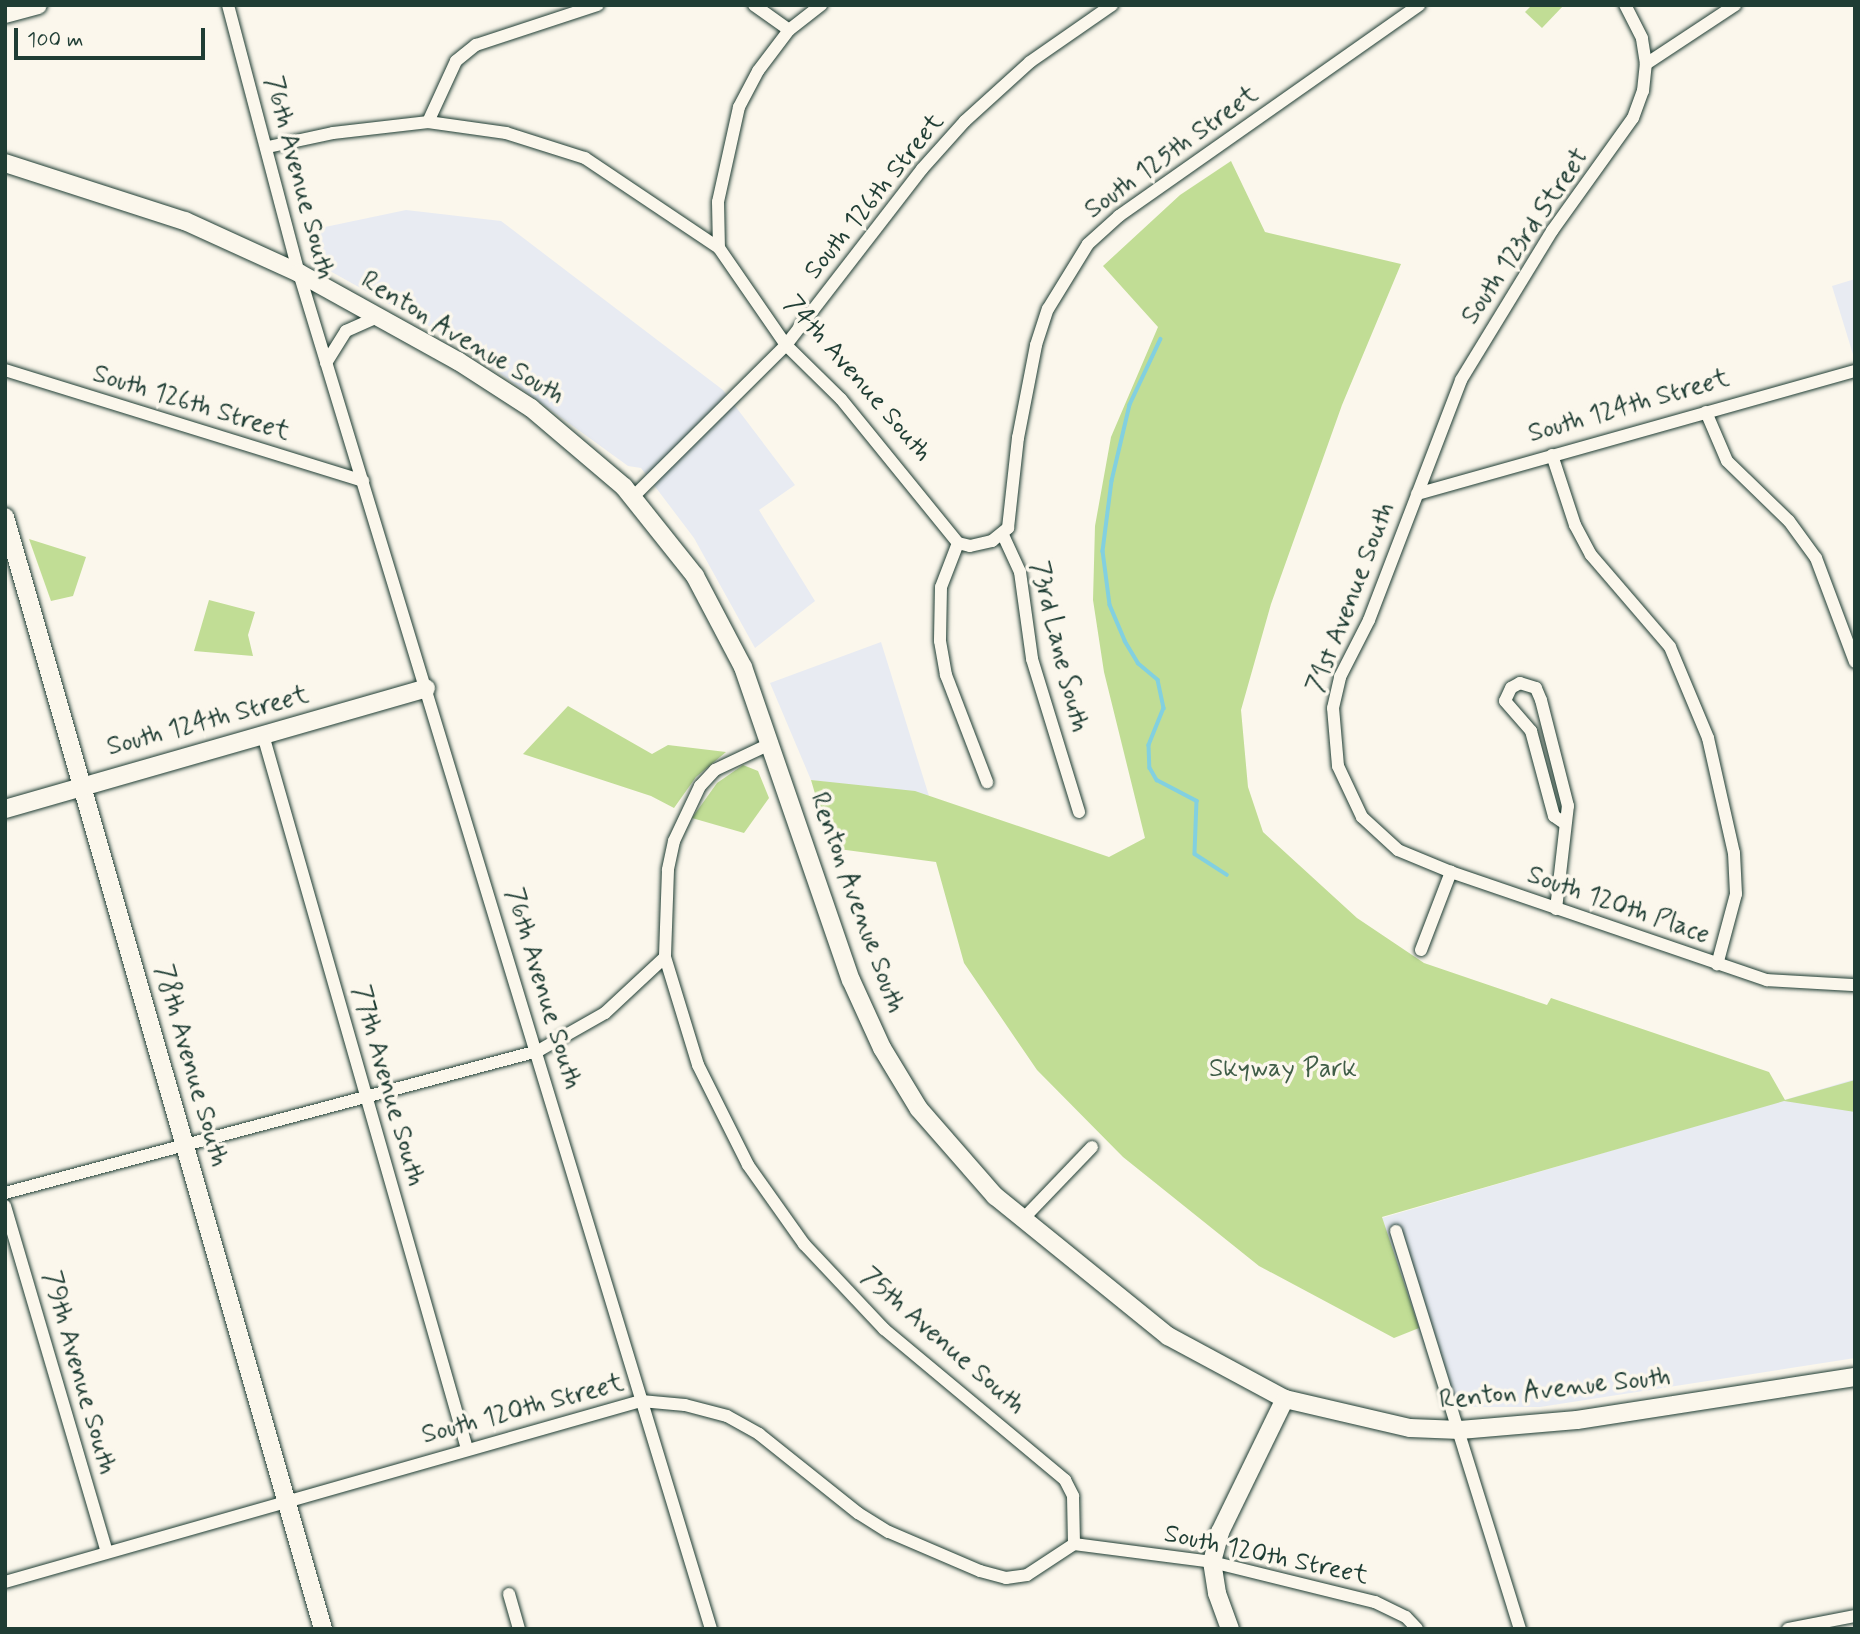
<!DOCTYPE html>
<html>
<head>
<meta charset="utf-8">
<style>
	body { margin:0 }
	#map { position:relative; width:1860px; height:1634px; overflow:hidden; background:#fbf7ec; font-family:Mynerve,sans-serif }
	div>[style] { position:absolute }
	.built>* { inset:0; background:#e8ebf2 }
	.green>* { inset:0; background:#c1dd95 }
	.stream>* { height:3.5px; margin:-1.75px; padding:0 1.75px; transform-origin:1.75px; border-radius:1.75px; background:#82d0e0 }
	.roads { filter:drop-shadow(0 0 2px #1f3d34) drop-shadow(0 0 2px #1f3d34) }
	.street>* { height:12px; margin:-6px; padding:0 6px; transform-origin:6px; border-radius:6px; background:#fbf7ec }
	.secondary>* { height:18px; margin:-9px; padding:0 9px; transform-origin:9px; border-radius:9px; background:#fbf7ec }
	span { translate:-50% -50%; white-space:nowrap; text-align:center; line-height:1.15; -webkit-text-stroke:7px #fbf7ec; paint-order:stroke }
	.street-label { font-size:26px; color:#1f3d34 }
	.park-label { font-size:26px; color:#3f5d47 }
	.frame { position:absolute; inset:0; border:7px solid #1f3d34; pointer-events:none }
	.scale { position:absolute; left:14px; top:28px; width:191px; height:32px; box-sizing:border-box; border:4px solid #1f3d34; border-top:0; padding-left:9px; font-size:21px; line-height:24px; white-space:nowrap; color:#1f3d34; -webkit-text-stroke:5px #fbf7ec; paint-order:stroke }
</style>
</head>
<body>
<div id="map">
	<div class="built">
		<div style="clip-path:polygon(406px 210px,501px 221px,723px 390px,795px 485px,759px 510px,815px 601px,755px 648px,694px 538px,641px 468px,628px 466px,454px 340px,321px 266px,306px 231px)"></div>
		<div style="clip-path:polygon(1855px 279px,1855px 361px,1832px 286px)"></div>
		<div style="clip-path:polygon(881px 642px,929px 796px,811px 780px,770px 683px)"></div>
		<div style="clip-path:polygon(1855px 1079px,1855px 1358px,1540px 1407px,1445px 1407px,1382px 1218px)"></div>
	</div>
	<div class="green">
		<div style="clip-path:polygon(1532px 5px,1564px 5px,1542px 28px,1525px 12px)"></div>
		<div style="clip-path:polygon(1231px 161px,1265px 232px,1401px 264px,1342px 405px,1271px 604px,1241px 710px,1248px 787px,1263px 832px,1357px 918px,1424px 963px,1547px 1005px,1551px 998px,1769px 1072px,1785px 1100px,1855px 1080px,1855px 1112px,1784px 1101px,1382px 1217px,1419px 1328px,1394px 1338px,1259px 1266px,1123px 1157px,1037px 1070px,964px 963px,936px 862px,831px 848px,811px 780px,915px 791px,1109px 857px,1145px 838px,1104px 672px,1093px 600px,1095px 526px,1111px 437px,1158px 327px,1103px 266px,1180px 195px)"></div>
		<div style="clip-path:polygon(29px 539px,86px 557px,73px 596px,51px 601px)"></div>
		<div style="clip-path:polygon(209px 600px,255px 612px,248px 635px,253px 656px,194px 651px)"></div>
		<div style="clip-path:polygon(568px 706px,652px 754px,668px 745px,726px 752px,696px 777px,674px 808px,651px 796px,523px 754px)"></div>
		<div style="clip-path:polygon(743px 765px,758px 771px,769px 798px,744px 833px,692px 818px,717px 783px)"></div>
	</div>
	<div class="stream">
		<div style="left:1161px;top:339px;width:73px;rotate:115.2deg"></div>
		<div style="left:1130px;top:405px;width:78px;rotate:103.3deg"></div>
		<div style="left:1112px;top:481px;width:71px;rotate:97.3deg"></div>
		<div style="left:1103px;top:551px;width:54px;rotate:82.6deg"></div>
		<div style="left:1110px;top:605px;width:39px;rotate:67deg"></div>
		<div style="left:1125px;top:641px;width:26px;rotate:59deg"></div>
		<div style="left:1138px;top:663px;width:26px;rotate:40deg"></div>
		<div style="left:1158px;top:680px;width:29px;rotate:78deg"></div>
		<div style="left:1164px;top:708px;width:40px;rotate:112deg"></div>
		<div style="left:1149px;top:745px;width:23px;rotate:88deg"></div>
		<div style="left:1150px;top:768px;width:14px;rotate:60deg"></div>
		<div style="left:1157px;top:780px;width:45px;rotate:27.7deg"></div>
		<div style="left:1197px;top:801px;width:53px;rotate:92.2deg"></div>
		<div style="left:1195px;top:854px;width:38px;rotate:33deg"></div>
	</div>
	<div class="roads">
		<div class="street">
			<div style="left:228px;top:5px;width:277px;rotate:75.2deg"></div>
			<div style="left:299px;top:273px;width:1417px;rotate:73.1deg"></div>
			<div style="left:754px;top:5px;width:43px;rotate:35.5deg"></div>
			<div style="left:789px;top:30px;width:41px;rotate:-38deg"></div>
			<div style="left:789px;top:30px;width:51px;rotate:127.1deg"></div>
			<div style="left:758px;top:71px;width:41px;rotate:117.8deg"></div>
			<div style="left:739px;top:107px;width:97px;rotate:102.5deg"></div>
			<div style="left:718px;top:202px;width:46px;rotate:88.8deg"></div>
			<div style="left:719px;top:248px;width:118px;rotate:55.4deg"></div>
			<div style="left:786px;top:345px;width:77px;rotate:44.5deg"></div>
			<div style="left:841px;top:399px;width:186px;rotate:50.9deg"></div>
			<div style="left:958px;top:543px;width:12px;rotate:14deg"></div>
			<div style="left:970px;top:546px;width:23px;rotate:-13deg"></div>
			<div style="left:992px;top:541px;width:21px;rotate:-39deg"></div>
			<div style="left:1008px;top:528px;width:91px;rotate:-83.7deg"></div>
			<div style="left:1018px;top:438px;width:95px;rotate:-79deg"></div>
			<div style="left:1036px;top:345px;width:38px;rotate:-72deg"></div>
			<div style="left:1048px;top:309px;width:76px;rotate:-58.4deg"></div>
			<div style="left:1088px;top:244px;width:42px;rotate:-42.1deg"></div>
			<div style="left:1119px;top:216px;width:367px;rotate:-35.1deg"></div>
			<div style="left:1646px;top:64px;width:107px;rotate:-33.5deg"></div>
			<div style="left:428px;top:122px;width:79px;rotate:8deg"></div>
			<div style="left:506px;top:133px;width:83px;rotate:17.6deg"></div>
			<div style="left:585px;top:158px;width:161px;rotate:33.9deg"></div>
			<div style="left:268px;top:147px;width:66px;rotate:-12.2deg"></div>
			<div style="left:333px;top:133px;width:96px;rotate:-6.6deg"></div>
			<div style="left:428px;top:122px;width:67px;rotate:-65.3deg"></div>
			<div style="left:456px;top:61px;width:26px;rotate:-39deg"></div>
			<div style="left:476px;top:45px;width:128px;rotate:-18.2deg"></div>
			<div style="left:326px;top:363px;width:38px;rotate:-58deg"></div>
			<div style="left:346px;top:331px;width:35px;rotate:-24deg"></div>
			<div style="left:5px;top:370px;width:375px;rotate:17.2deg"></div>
			<div style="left:1706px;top:412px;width:53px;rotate:66.8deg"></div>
			<div style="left:1727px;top:461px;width:86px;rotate:44.1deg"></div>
			<div style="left:1789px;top:521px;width:46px;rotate:53.9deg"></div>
			<div style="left:1816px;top:558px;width:111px;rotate:69.4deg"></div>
			<div style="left:1552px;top:455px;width:74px;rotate:71.8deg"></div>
			<div style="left:1575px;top:525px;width:34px;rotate:62deg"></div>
			<div style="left:1591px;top:555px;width:121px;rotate:49.3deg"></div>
			<div style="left:1670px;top:647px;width:99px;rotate:67.3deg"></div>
			<div style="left:1708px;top:738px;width:118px;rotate:77.3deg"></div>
			<div style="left:1734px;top:853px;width:41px;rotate:87.2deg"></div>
			<div style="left:1736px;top:894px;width:73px;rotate:105deg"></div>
			<div style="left:1417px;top:494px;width:455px;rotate:-15.7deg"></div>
			<div style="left:633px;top:497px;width:216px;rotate:-44.8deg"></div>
			<div style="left:786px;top:345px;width:222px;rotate:-52.3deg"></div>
			<div style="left:922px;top:169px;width:64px;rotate:-48.1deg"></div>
			<div style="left:965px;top:121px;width:88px;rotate:-42.2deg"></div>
			<div style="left:1030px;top:62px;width:100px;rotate:-34.8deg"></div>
			<div style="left:1003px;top:535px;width:41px;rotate:65.3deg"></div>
			<div style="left:1020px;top:572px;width:88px;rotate:82.1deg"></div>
			<div style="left:1032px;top:659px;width:160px;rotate:72.9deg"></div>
			<div style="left:958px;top:543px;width:47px;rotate:111.1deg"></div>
			<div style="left:941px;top:587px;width:54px;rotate:91.1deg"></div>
			<div style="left:940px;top:641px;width:35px;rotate:80deg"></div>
			<div style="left:946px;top:675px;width:115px;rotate:69deg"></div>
			<div style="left:263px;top:735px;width:743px;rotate:74.05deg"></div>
			<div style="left:772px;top:743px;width:63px;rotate:154.7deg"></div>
			<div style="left:715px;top:770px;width:22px;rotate:133deg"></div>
			<div style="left:700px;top:786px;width:61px;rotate:115.3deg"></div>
			<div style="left:674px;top:841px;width:30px;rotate:102deg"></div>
			<div style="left:668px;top:870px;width:87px;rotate:92deg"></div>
			<div style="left:665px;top:957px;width:113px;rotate:73deg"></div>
			<div style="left:698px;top:1065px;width:112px;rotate:63.4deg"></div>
			<div style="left:748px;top:1165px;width:97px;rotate:54.7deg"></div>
			<div style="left:804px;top:1244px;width:117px;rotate:46.7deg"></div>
			<div style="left:884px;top:1329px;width:236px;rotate:39.8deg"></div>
			<div style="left:1065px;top:1480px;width:18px;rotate:63deg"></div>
			<div style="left:1073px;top:1496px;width:48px;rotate:88.8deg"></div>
			<div style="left:1451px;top:872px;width:57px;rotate:-157.5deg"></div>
			<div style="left:1398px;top:850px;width:49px;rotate:-137.5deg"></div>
			<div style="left:1362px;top:817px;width:56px;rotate:-115.2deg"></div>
			<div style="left:1338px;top:766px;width:58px;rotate:-94.9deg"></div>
			<div style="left:1333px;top:708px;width:32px;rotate:-77deg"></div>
			<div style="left:1340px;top:677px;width:64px;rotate:-63deg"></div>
			<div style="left:1369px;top:620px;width:257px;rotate:-69deg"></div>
			<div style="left:1461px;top:380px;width:175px;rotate:-58.6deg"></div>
			<div style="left:1552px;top:231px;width:139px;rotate:-54.4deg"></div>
			<div style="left:1633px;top:118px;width:29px;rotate:-70deg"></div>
			<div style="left:1643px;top:91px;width:27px;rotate:-84deg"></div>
			<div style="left:1646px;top:64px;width:26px;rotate:-99deg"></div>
			<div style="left:1642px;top:38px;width:37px;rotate:-117deg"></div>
			<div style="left:1556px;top:909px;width:104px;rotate:-83.4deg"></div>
			<div style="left:1568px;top:806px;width:109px;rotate:-104.3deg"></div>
			<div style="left:1541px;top:700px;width:13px;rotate:-113deg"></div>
			<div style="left:1536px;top:688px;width:17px;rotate:-163deg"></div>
			<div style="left:1520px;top:683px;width:10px;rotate:151deg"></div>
			<div style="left:1511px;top:688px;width:14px;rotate:115deg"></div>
			<div style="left:1505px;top:701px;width:40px;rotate:49deg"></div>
			<div style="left:1531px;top:731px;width:88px;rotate:74.9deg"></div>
			<div style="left:1554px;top:816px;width:12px;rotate:35deg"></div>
			<div style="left:1421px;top:950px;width:84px;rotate:-69deg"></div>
			<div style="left:1451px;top:872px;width:334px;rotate:18.9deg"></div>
			<div style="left:1767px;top:980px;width:88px;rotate:3.3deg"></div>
			<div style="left:5px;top:1193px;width:552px;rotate:-14.92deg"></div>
			<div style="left:538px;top:1051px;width:77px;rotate:-29.6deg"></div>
			<div style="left:605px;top:1013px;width:82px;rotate:-43deg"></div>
			<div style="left:5px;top:1206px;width:361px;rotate:73.6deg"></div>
			<div style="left:1022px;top:1220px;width:101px;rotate:-46.2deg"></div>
			<div style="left:1396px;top:1231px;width:417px;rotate:72.7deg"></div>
			<div style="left:5px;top:1582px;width:661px;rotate:-15.89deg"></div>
			<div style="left:641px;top:1401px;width:44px;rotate:5.2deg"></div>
			<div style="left:685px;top:1405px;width:43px;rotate:14.7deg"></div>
			<div style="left:727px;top:1416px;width:37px;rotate:29deg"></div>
			<div style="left:759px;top:1434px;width:127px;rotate:38.6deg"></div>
			<div style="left:858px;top:1513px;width:36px;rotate:32deg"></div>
			<div style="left:889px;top:1532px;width:99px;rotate:23.2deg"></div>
			<div style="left:980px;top:1571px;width:27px;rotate:15deg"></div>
			<div style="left:1006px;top:1578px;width:21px;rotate:-8deg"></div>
			<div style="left:1027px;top:1575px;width:56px;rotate:-33.4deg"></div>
			<div style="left:1074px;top:1544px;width:139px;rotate:7.4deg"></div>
			<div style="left:1212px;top:1562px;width:168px;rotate:13.8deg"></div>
			<div style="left:1375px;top:1602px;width:34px;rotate:26deg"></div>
			<div style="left:1406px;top:1617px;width:16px;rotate:47deg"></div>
			<div style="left:509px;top:1594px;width:36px;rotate:74deg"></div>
			<div style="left:1788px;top:1629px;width:68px;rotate:-11deg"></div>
		</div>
		<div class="secondary">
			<div style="left:5px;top:14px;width:34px;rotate:-15deg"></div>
			<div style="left:5px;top:163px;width:189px;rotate:17.9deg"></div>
			<div style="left:185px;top:221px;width:125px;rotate:24.5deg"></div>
			<div style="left:299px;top:273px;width:182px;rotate:29deg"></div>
			<div style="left:458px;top:361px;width:87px;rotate:32.8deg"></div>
			<div style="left:531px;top:408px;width:122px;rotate:40.3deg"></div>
			<div style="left:624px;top:487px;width:114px;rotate:51.4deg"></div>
			<div style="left:695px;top:576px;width:103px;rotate:62.2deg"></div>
			<div style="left:743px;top:667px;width:331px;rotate:71deg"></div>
			<div style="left:851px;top:980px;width:75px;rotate:65.5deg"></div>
			<div style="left:882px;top:1048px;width:71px;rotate:58.8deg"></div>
			<div style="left:919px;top:1109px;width:116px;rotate:48.9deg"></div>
			<div style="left:995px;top:1196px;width:223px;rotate:39deg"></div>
			<div style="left:1168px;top:1336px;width:133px;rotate:28.3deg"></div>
			<div style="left:1285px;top:1399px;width:128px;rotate:13.1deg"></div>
			<div style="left:1410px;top:1428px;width:50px;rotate:2.3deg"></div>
			<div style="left:1460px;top:1430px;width:117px;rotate:-4.9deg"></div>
			<div style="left:1577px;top:1420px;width:281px;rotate:-8.8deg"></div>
			<div style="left:5px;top:517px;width:1157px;rotate:74.04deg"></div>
			<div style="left:5px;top:809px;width:438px;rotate:-16deg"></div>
			<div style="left:1230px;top:1629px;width:38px;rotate:-110deg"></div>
			<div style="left:1217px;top:1593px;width:31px;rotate:-99deg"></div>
			<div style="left:1212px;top:1562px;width:31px;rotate:-75deg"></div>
			<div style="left:1220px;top:1532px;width:148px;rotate:-64deg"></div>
		</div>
	</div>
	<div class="street-label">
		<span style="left:1172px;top:153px;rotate:-36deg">South 125th Street</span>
		<span style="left:298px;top:178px;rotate:75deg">76th Avenue South</span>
		<span style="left:875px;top:197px;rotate:-51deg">South 126th Street</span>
		<span style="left:1526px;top:237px;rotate:-56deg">South 123rd Street</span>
		<span style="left:462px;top:339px;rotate:31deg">Renton Avenue South</span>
		<span style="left:857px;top:379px;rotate:49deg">74th Avenue South</span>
		<span style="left:191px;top:404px;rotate:17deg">South 126th Street</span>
		<span style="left:1629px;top:407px;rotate:-16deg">South 124th Street</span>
		<span style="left:1352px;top:598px;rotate:-69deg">71st Avenue South</span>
		<span style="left:1058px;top:647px;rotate:76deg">73rd Lane South</span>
		<span style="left:208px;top:722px;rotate:-15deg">South 124th Street</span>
		<span style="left:856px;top:903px;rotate:70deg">Renton Avenue South</span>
		<span style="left:1618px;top:906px;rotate:19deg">South 120th Place</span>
		<span style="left:542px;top:989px;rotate:73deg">76th Avenue South</span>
		<span style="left:190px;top:1066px;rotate:74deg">78th Avenue South</span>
		<span style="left:387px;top:1086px;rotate:74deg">77th Avenue South</span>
		<span style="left:942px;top:1342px;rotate:41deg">75th Avenue South</span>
		<span style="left:78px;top:1373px;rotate:74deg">79th Avenue South</span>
		<span style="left:1555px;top:1390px;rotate:-6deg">Renton Avenue South</span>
		<span style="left:523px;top:1410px;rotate:-15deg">South 120th Street</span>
		<span style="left:1266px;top:1556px;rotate:12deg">South 120th Street</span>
	</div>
	<div class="park-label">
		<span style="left:1283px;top:1070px">Skyway Park</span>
	</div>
	<div class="frame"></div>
	<div class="scale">100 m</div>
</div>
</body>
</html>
